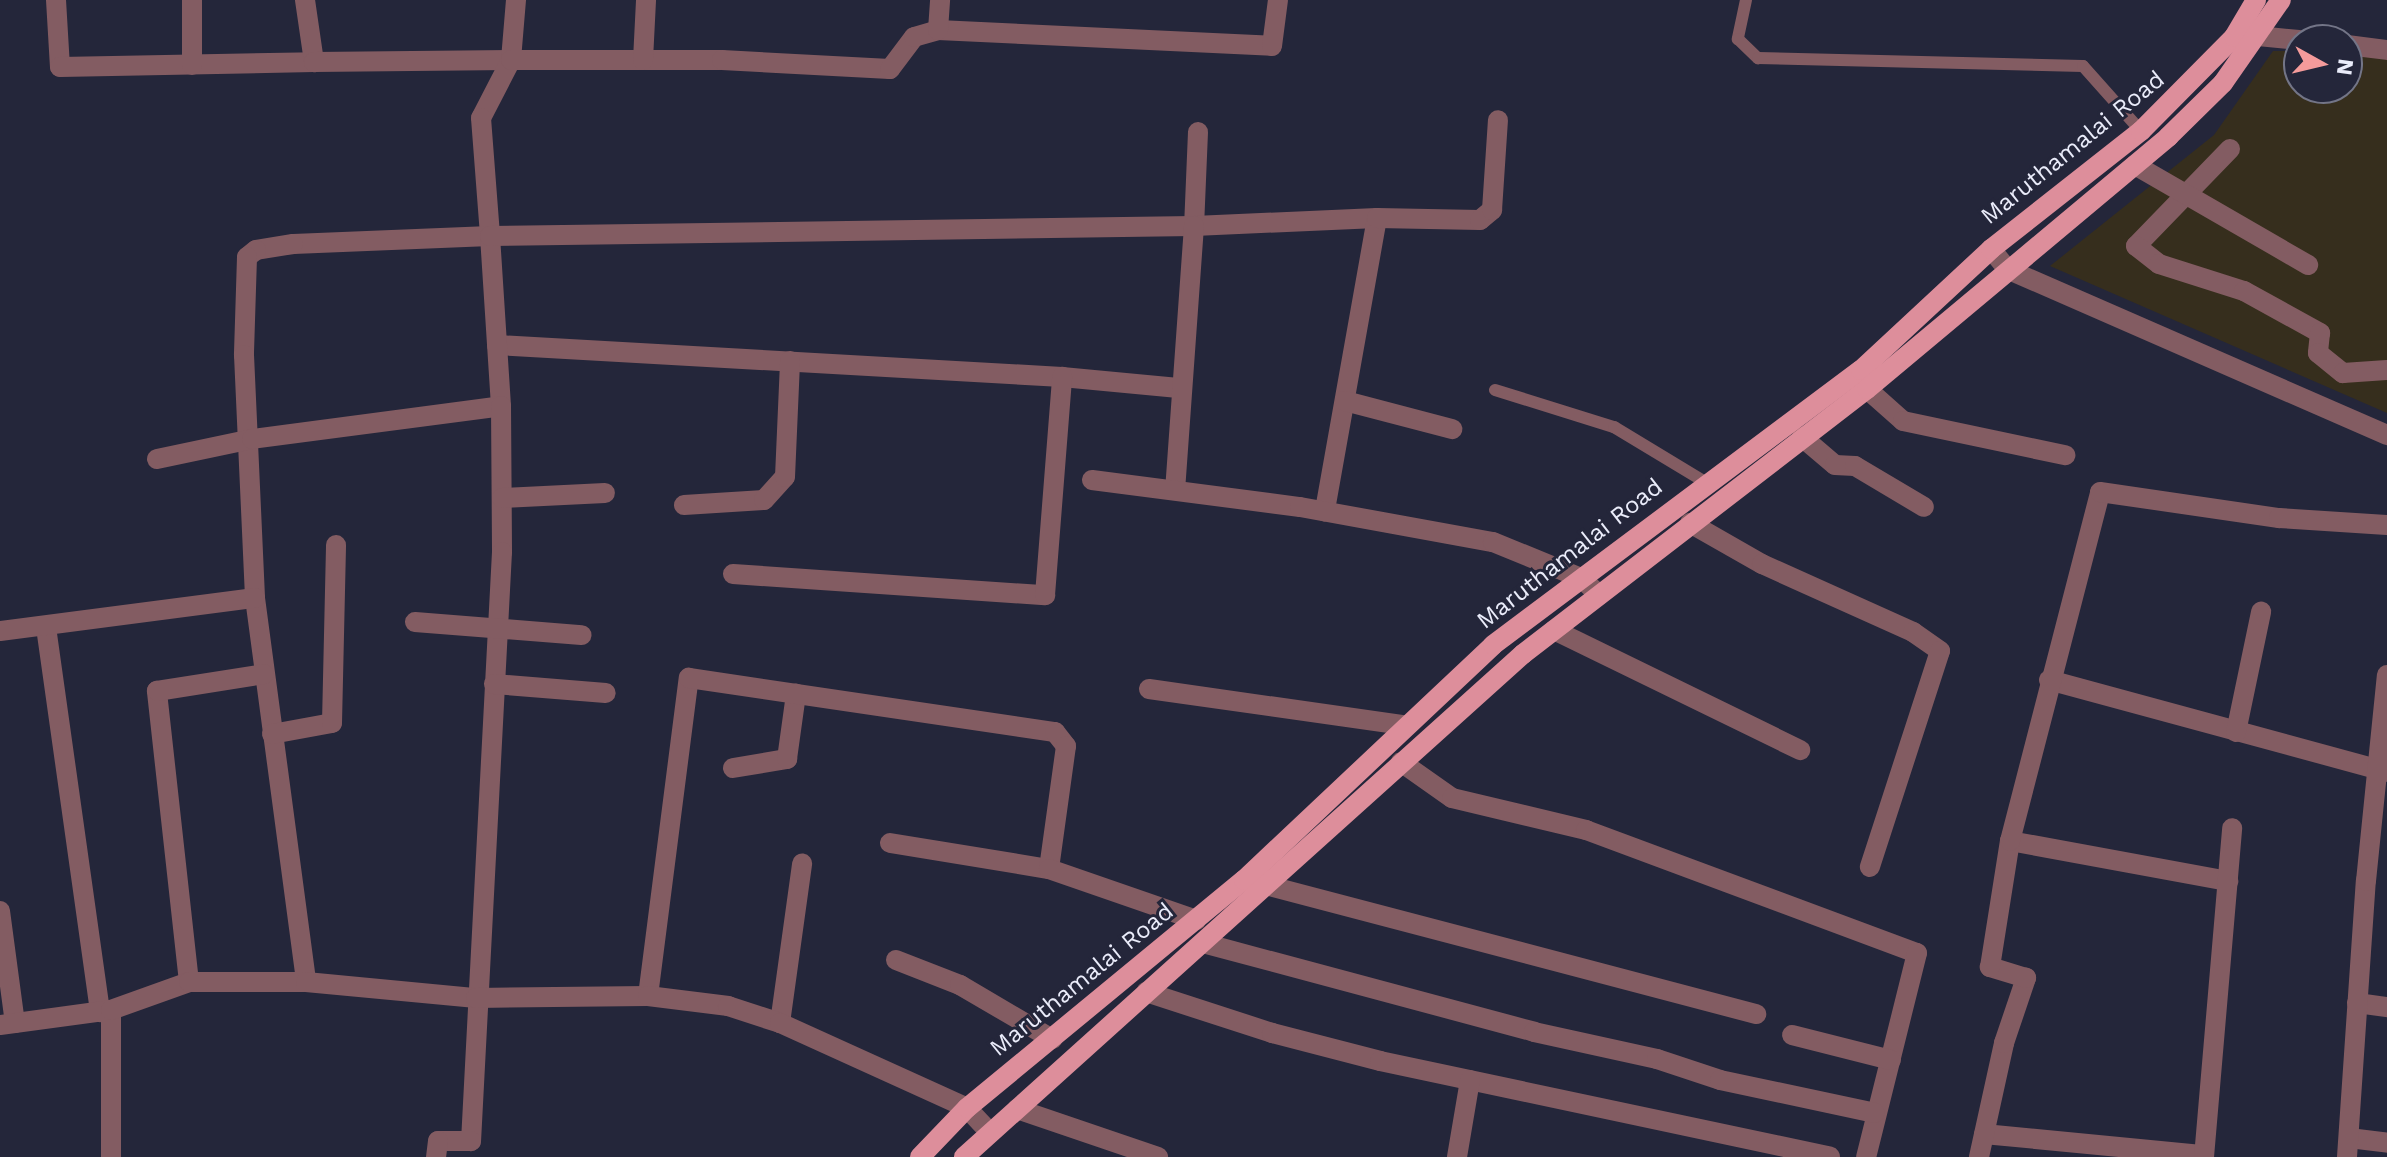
<!DOCTYPE html>
<html>
<head>
<meta charset="utf-8">
<style>
	body { margin:0 }
	#map { position:relative; width:2387px; height:1157px; overflow:hidden; background:#24263a; font-family:"Work Sans",sans-serif }
	div>[style] { position:absolute }
	.industrial>* { inset:0; background:#362e1d }
	.lane>* { height:12px; margin:-6px; padding:0 6px; transform-origin:6px; border-radius:6px; background:#835c62 }
	.street>* { height:20px; margin:-10px; padding:0 10px; transform-origin:10px; border-radius:10px; background:#835c62 }
	.primary>* { height:20px; margin:-10px; padding:0 10px; transform-origin:10px; border-radius:10px; background:#dd8e9b }
	span { translate:-50% -50%; white-space:nowrap; text-align:center; line-height:1.15; -webkit-text-stroke:6px #24263a; paint-order:stroke }
	.street-label { font-size:24px; color:#eaecfa }
	.north { position:absolute; left:2283px; top:24px; width:80px; height:80px; box-sizing:border-box; background:#24263a; border:2px solid #737587; border-radius:50%; rotate:98deg; font-size:22px; font-weight:700; line-height:32px; text-align:center; color:#eaecfa }
	.north::after { content:''; display:block; margin:auto; width:28px; height:36px; background:#f59b9b; clip-path:polygon(50% 0,100% 100%,50% 72%,0 100%) }
</style>
</head>
<body>
<div id="map">
	<div class="industrial">
		<div style="clip-path:polygon(2387px 47px,2387px 413px,2050px 266px,2214px 135px,2273px 51px,2299px 51px,2299px 88px,2347px 88px,2347px 49px)"></div>
	</div>
	<div class="lane">
		<div style="left:1746px;top:0;width:40px;rotate:102deg"></div>
		<div style="left:1738px;top:39px;width:28px;rotate:44deg"></div>
		<div style="left:1758px;top:58px;width:325px;rotate:1.4deg"></div>
		<div style="left:2083px;top:66px;width:87px;rotate:48.3deg"></div>
		<div style="left:1495px;top:390px;width:125px;rotate:17.3deg"></div>
		<div style="left:1614px;top:427px;width:109px;rotate:31.1deg"></div>
	</div>
	<div class="street">
		<div style="left:56px;top:0;width:67px;rotate:86.6deg"></div>
		<div style="left:60px;top:67px;width:254px;rotate:-1.1deg"></div>
		<div style="left:192px;top:0;width:65px;rotate:90deg"></div>
		<div style="left:305px;top:0;width:63px;rotate:81.7deg"></div>
		<div style="left:314px;top:62px;width:197px;rotate:-0.6deg"></div>
		<div style="left:511px;top:60px;width:65px;rotate:117.3deg"></div>
		<div style="left:481px;top:118px;width:118px;rotate:85.6deg"></div>
		<div style="left:490px;top:236px;width:197px;rotate:177.7deg"></div>
		<div style="left:293px;top:244px;width:37px;rotate:171deg"></div>
		<div style="left:256px;top:250px;width:11px;rotate:142deg"></div>
		<div style="left:247px;top:257px;width:98px;rotate:91.8deg"></div>
		<div style="left:244px;top:355px;width:243px;rotate:87.4deg"></div>
		<div style="left:255px;top:598px;width:387px;rotate:82.4deg"></div>
		<div style="left:516px;top:0;width:60px;rotate:94.8deg"></div>
		<div style="left:511px;top:60px;width:211px"></div>
		<div style="left:722px;top:60px;width:168px;rotate:3.1deg"></div>
		<div style="left:890px;top:69px;width:40px;rotate:-53deg"></div>
		<div style="left:914px;top:37px;width:25px;rotate:-16deg"></div>
		<div style="left:938px;top:30px;width:334px;rotate:2.7deg"></div>
		<div style="left:1272px;top:46px;width:46px;rotate:-82.6deg"></div>
		<div style="left:938px;top:30px;width:30px;rotate:-86deg"></div>
		<div style="left:2258px;top:36px;width:41px;rotate:5.6deg"></div>
		<div style="left:2347px;top:45px;width:40px;rotate:7.1deg"></div>
		<div style="left:643px;top:60px;width:60px;rotate:-87.1deg"></div>
		<div style="left:1198px;top:132px;width:94px;rotate:92.4deg"></div>
		<div style="left:1194px;top:226px;width:183px;rotate:-2.5deg"></div>
		<div style="left:1377px;top:218px;width:298px;rotate:100.1deg"></div>
		<div style="left:2230px;top:149px;width:135px;rotate:134.1deg"></div>
		<div style="left:2136px;top:246px;width:29px;rotate:38deg"></div>
		<div style="left:2159px;top:264px;width:89px;rotate:17.6deg"></div>
		<div style="left:2244px;top:291px;width:87px;rotate:28.9deg"></div>
		<div style="left:2320px;top:333px;width:20px;rotate:96deg"></div>
		<div style="left:2318px;top:353px;width:32px;rotate:39deg"></div>
		<div style="left:2343px;top:373px;width:44px;rotate:-3.9deg"></div>
		<div style="left:2135px;top:165px;width:200px;rotate:30deg"></div>
		<div style="left:1377px;top:218px;width:103px;rotate:1.1deg"></div>
		<div style="left:1480px;top:220px;width:16px;rotate:-40deg"></div>
		<div style="left:1492px;top:210px;width:90px;rotate:-86.2deg"></div>
		<div style="left:1991px;top:249px;width:26px;rotate:51deg"></div>
		<div style="left:2007px;top:269px;width:415px;rotate:23.6deg"></div>
		<div style="left:497px;top:345px;width:566px;rotate:3.24deg"></div>
		<div style="left:1062px;top:377px;width:117px;rotate:5.4deg"></div>
		<div style="left:1867px;top:389px;width:48px;rotate:41.6deg"></div>
		<div style="left:1903px;top:421px;width:166px;rotate:11.9deg"></div>
		<div style="left:1345px;top:401px;width:111px;rotate:14.7deg"></div>
		<div style="left:501px;top:406px;width:170px;rotate:-93.7deg"></div>
		<div style="left:490px;top:236px;width:704px;rotate:-0.81deg"></div>
		<div style="left:1194px;top:226px;width:263px;rotate:94.1deg"></div>
		<div style="left:1802px;top:437px;width:43px;rotate:40.3deg"></div>
		<div style="left:1835px;top:465px;width:20px;rotate:3deg"></div>
		<div style="left:1855px;top:466px;width:80px;rotate:30.7deg"></div>
		<div style="left:157px;top:459px;width:97px;rotate:-11.9deg"></div>
		<div style="left:252px;top:439px;width:251px;rotate:-7.5deg"></div>
		<div style="left:501px;top:406px;width:146px;rotate:89.6deg"></div>
		<div style="left:502px;top:552px;width:590px;rotate:93.01deg"></div>
		<div style="left:471px;top:1141px;width:33px;rotate:180deg"></div>
		<div style="left:438px;top:1141px;width:16px;rotate:97deg"></div>
		<div style="left:1092px;top:480px;width:210px;rotate:7.4deg"></div>
		<div style="left:1300px;top:507px;width:196px;rotate:10.3deg"></div>
		<div style="left:1493px;top:542px;width:95px;rotate:22.2deg"></div>
		<div style="left:1581px;top:578px;width:25px;rotate:43deg"></div>
		<div style="left:502px;top:498px;width:103px;rotate:-2.8deg"></div>
		<div style="left:684px;top:505px;width:80px;rotate:-3.6deg"></div>
		<div style="left:764px;top:500px;width:31px;rotate:-48deg"></div>
		<div style="left:785px;top:477px;width:116px;rotate:-87.5deg"></div>
		<div style="left:1690px;top:523px;width:83px;rotate:29.7deg"></div>
		<div style="left:1762px;top:564px;width:166px;rotate:24.2deg"></div>
		<div style="left:1913px;top:632px;width:33px;rotate:35deg"></div>
		<div style="left:1940px;top:651px;width:227px;rotate:108deg"></div>
		<div style="left:733px;top:574px;width:313px;rotate:3.9deg"></div>
		<div style="left:1045px;top:595px;width:219px;rotate:-85.5deg"></div>
		<div style="left:415px;top:622px;width:167px;rotate:4.5deg"></div>
		<div style="left:46px;top:627px;width:389px;rotate:82deg"></div>
		<div style="left:1554px;top:630px;width:274px;rotate:26deg"></div>
		<div style="left:0;top:631px;width:257px;rotate:-7.4deg"></div>
		<div style="left:2049px;top:680px;width:350px;rotate:15.2deg"></div>
		<div style="left:494px;top:684px;width:112px;rotate:4.6deg"></div>
		<div style="left:1149px;top:689px;width:257px;rotate:8.1deg"></div>
		<div style="left:2236px;top:732px;width:123px;rotate:-78.2deg"></div>
		<div style="left:272px;top:734px;width:61px;rotate:-10.4deg"></div>
		<div style="left:332px;top:723px;width:178px;rotate:-88.7deg"></div>
		<div style="left:1401px;top:762px;width:62px;rotate:35.2deg"></div>
		<div style="left:1452px;top:798px;width:138px;rotate:13.4deg"></div>
		<div style="left:1586px;top:830px;width:353px;rotate:20.4deg"></div>
		<div style="left:1917px;top:953px;width:210px;rotate:104deg"></div>
		<div style="left:733px;top:768px;width:55px;rotate:-9.5deg"></div>
		<div style="left:787px;top:759px;width:66px;rotate:-82.1deg"></div>
		<div style="left:2010px;top:841px;width:222px;rotate:10.4deg"></div>
		<div style="left:890px;top:843px;width:161px;rotate:9.3deg"></div>
		<div style="left:1266px;top:885px;width:507px;rotate:14.75deg"></div>
		<div style="left:0;top:911px;width:113px;rotate:82.4deg"></div>
		<div style="left:1203px;top:943px;width:343px;rotate:15deg"></div>
		<div style="left:1534px;top:1032px;width:126px;rotate:12.4deg"></div>
		<div style="left:1657px;top:1059px;width:66px;rotate:18.4deg"></div>
		<div style="left:1720px;top:1080px;width:158px;rotate:12deg"></div>
		<div style="left:896px;top:960px;width:69px;rotate:21.3deg"></div>
		<div style="left:960px;top:985px;width:107px;rotate:30.4deg"></div>
		<div style="left:189px;top:982px;width:293px;rotate:-96.3deg"></div>
		<div style="left:157px;top:691px;width:108px;rotate:-9deg"></div>
		<div style="left:1146px;top:992px;width:133px;rotate:18deg"></div>
		<div style="left:1272px;top:1033px;width:112px;rotate:14.5deg"></div>
		<div style="left:1380px;top:1061px;width:460px;rotate:12deg"></div>
		<div style="left:648px;top:996px;width:321px;rotate:-82.7deg"></div>
		<div style="left:689px;top:678px;width:370px;rotate:8.4deg"></div>
		<div style="left:1055px;top:732px;width:18px;rotate:52deg"></div>
		<div style="left:1066px;top:746px;width:124px;rotate:97.9deg"></div>
		<div style="left:1049px;top:869px;width:156px;rotate:19.1deg"></div>
		<div style="left:2357px;top:1003px;width:30px;rotate:8deg"></div>
		<div style="left:780px;top:1023px;width:161px;rotate:-82.1deg"></div>
		<div style="left:0;top:1025px;width:112px;rotate:-7.7deg"></div>
		<div style="left:1792px;top:1035px;width:102px;rotate:14.2deg"></div>
		<div style="left:1017px;top:1109px;width:149px;rotate:18.8deg"></div>
		<div style="left:1984px;top:1134px;width:221px;rotate:5.5deg"></div>
		<div style="left:2349px;top:1138px;width:38px;rotate:7deg"></div>
		<div style="left:111px;top:1157px;width:147px;rotate:-90deg"></div>
		<div style="left:111px;top:1010px;width:83px;rotate:-19.7deg"></div>
		<div style="left:189px;top:982px;width:117px"></div>
		<div style="left:306px;top:982px;width:171px;rotate:5.4deg"></div>
		<div style="left:476px;top:998px;width:172px;rotate:-0.7deg"></div>
		<div style="left:648px;top:996px;width:81px;rotate:7.1deg"></div>
		<div style="left:728px;top:1006px;width:55px;rotate:18.1deg"></div>
		<div style="left:780px;top:1023px;width:205px;rotate:24.4deg"></div>
		<div style="left:967px;top:1108px;width:33px;rotate:47deg"></div>
		<div style="left:1457px;top:1157px;width:78px;rotate:-80.4deg"></div>
		<div style="left:1979px;top:1157px;width:117px;rotate:-77.6deg"></div>
		<div style="left:2004px;top:1043px;width:69px;rotate:-71.3deg"></div>
		<div style="left:2026px;top:978px;width:38px;rotate:-163deg"></div>
		<div style="left:1990px;top:967px;width:128px;rotate:-81deg"></div>
		<div style="left:2010px;top:841px;width:360px;rotate:-75.5deg"></div>
		<div style="left:2100px;top:492px;width:181px;rotate:8.3deg"></div>
		<div style="left:2279px;top:518px;width:108px;rotate:3.7deg"></div>
		<div style="left:2204px;top:1157px;width:330px;rotate:-85.1deg"></div>
		<div style="left:2347px;top:1157px;width:277px;rotate:-86.1deg"></div>
		<div style="left:2366px;top:881px;width:207px;rotate:-84.2deg"></div>
	</div>
	<div class="primary">
		<div style="left:920px;top:1157px;width:68px;rotate:-46.2deg"></div>
		<div style="left:967px;top:1108px;width:359px;rotate:-39.5deg"></div>
		<div style="left:1244px;top:880px;width:342px;rotate:-43.3deg"></div>
		<div style="left:1493px;top:645px;width:459px;rotate:-36.8deg"></div>
		<div style="left:1861px;top:370px;width:178px;rotate:-42.9deg"></div>
		<div style="left:1991px;top:249px;width:191px;rotate:-38.2deg"></div>
		<div style="left:2141px;top:131px;width:132px;rotate:-45.3deg"></div>
		<div style="left:2234px;top:37px;width:43px;rotate:-59.3deg"></div>
		<div style="left:964px;top:1157px;width:752px;rotate:-41.98deg"></div>
		<div style="left:1523px;top:654px;width:434px;rotate:-37.6deg"></div>
		<div style="left:1867px;top:389px;width:393px;rotate:-39.9deg"></div>
		<div style="left:2168px;top:137px;width:77px;rotate:-44.5deg"></div>
		<div style="left:2223px;top:83px;width:101px;rotate:-55.1deg"></div>
	</div>
	<div class="street-label">
		<span style="left:2073px;top:148px;rotate:-39deg">Maruthamalai Road</span>
		<span style="left:1570px;top:554px;rotate:-38deg">Maruthamalai Road</span>
		<span style="left:1082px;top:980px;rotate:-39deg">Maruthamalai Road</span>
	</div>
	<div class="north">N</div>
</div>
</body>
</html>
